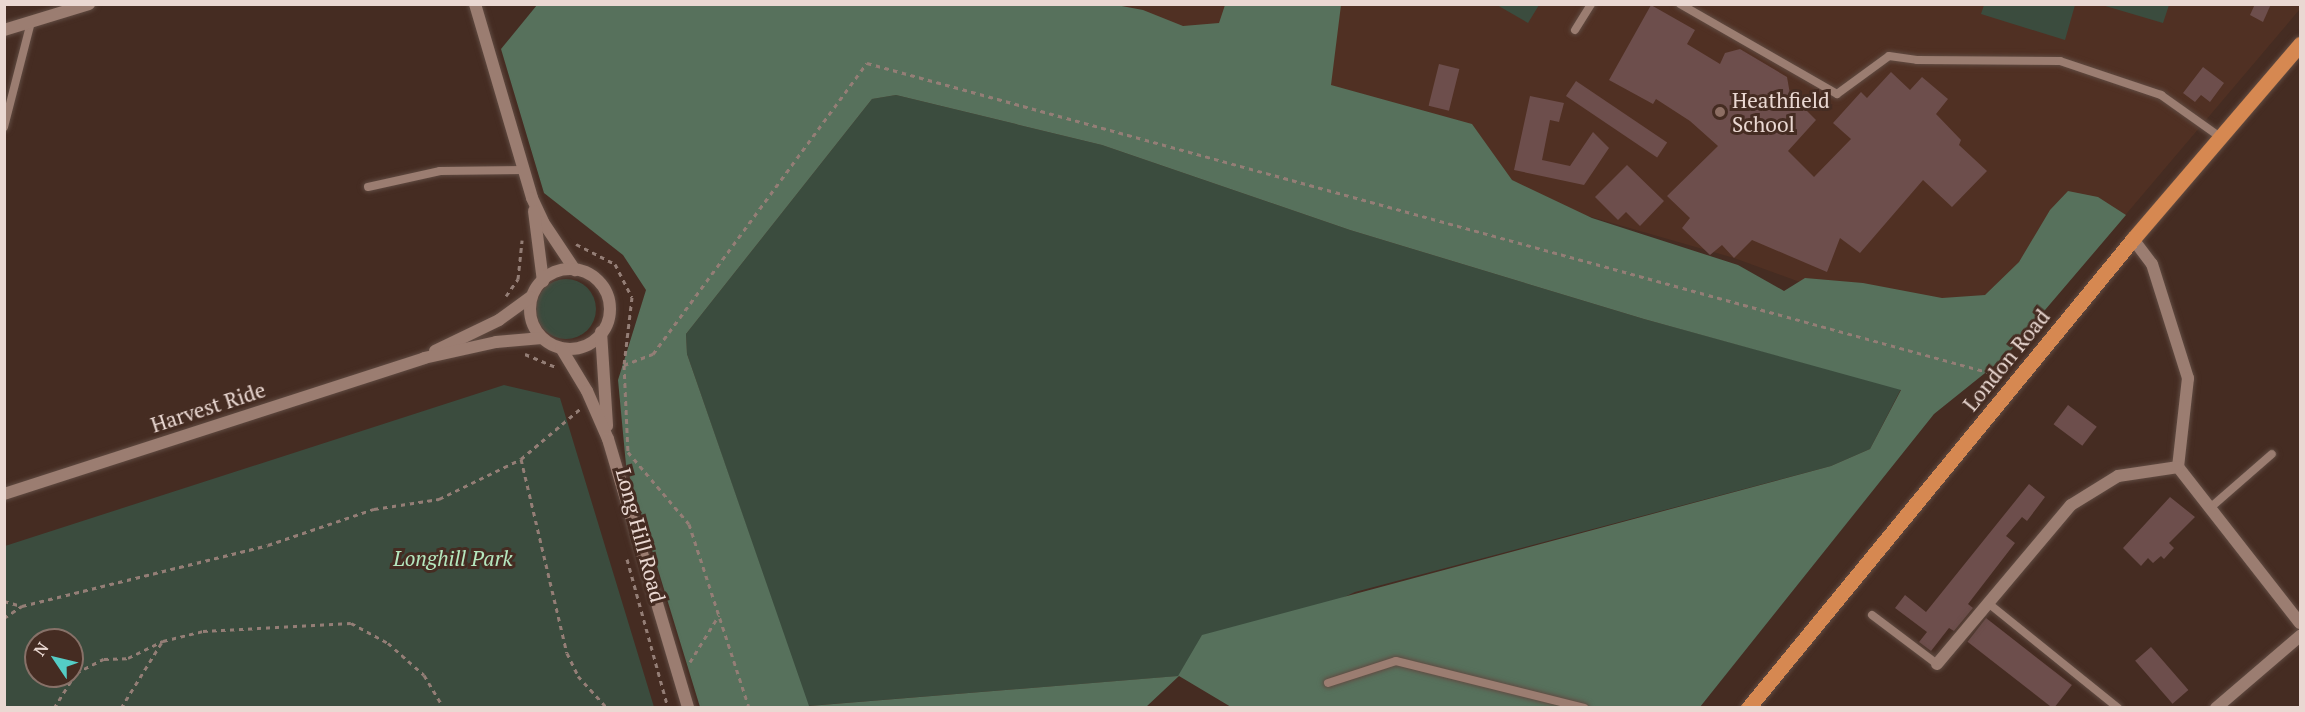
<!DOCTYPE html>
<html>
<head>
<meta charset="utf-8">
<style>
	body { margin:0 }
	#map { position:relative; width:2305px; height:712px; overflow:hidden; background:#452c22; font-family:"PT Serif",serif }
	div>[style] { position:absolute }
	.built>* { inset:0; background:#503023 }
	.green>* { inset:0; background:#3b4c3e }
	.round { border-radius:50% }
	.forest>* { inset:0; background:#57715c }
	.building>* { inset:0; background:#6d4e4c; transform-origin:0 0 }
	.path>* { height:3px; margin-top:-1.5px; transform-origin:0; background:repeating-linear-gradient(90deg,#947e76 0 4.5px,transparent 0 9px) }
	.roads { filter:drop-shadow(0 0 2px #604b42) drop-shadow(0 0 2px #604b42) }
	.service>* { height:8px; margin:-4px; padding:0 4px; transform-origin:4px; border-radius:4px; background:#9b7d71 }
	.minor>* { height:12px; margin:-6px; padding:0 6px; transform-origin:6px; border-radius:6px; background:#9b7d71 }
	.tertiary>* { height:12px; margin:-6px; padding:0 6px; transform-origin:6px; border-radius:6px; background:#9b7d71 }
	.tertiary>.ring { margin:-6px; padding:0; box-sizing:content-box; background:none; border:12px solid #9b7d71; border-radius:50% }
	.primary>* { height:15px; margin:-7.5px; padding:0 7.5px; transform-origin:7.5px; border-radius:7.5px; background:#d68851 }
	.dots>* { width:16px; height:16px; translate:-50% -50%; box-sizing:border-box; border:3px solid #452c22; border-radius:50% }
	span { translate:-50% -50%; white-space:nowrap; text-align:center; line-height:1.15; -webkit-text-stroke:6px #452c22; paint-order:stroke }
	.poi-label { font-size:21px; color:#ead8d2 }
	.left { translate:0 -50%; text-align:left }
	.street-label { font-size:21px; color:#ead8d2 }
	.park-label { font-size:21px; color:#b5e7be; font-style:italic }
	.frame { position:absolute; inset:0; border:6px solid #ead8d2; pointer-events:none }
	.north { position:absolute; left:24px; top:628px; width:60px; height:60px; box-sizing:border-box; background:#452c22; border:2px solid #877168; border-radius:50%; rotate:305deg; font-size:16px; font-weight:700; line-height:24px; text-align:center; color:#ead8d2 }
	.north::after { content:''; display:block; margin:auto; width:21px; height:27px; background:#54cdc6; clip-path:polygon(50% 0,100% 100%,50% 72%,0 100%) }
</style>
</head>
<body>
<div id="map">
	<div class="built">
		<div style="clip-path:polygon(2299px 4px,2300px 9px,2005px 357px,1734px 258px,854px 5px)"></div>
	</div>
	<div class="green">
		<div style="clip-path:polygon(1497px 5px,1539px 5px,1528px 23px)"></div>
		<div style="clip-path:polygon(1984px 5px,1984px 4px,2075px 5px,2065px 40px,1981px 14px)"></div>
		<div style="clip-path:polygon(2102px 5px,2168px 4px,2169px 5px,2163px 23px)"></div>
		<div style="clip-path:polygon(896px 95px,1102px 145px,1350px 230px,1644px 319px,1901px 389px,1870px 449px,1831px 466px,1355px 592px,1179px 676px,808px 706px,687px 354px,686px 334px,872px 99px)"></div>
		<div class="round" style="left:536px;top:279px;width:60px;height:60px"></div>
		<div style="clip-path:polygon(evenodd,504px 385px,560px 398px,654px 707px,5px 708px,5px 546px,504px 385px,36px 640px,72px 640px,72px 676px,36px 676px,36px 640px)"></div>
	</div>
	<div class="forest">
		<div style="clip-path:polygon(evenodd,1111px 4px,1143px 10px,1183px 26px,1219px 23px,1225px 5px,1341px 5px,1331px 85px,1472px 124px,1512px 180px,1592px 218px,1738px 265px,1784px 291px,1805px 278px,1863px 283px,1942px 298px,1985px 295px,2019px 262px,2050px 210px,2068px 191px,2098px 197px,2126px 215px,2005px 357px,1934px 414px,1700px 707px,1231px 707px,1179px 676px,1146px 707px,700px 707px,626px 465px,618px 380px,646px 290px,623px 255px,544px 193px,501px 49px,537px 5px,1111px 4px,896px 95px,1102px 145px,1350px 230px,1644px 319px,1901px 390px,1870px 449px,1831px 466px,1202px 635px,1178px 676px,809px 706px,687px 354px,686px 334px,872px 99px,896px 95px)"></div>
	</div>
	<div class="building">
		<div style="clip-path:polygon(2255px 4px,2271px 4px,2263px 22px,2250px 15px)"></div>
		<div style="clip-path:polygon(1651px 5px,1695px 30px,1687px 44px,1720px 64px,1725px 53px,1740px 49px,1787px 77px,1790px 94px,1816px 120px,1788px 151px,1814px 177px,1851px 139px,1833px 123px,1861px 92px,1867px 98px,1891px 72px,1910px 90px,1922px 77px,1948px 99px,1936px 114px,1961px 140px,1959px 145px,1987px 171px,1952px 207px,1923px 180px,1860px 253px,1840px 238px,1827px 272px,1752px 240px,1734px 258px,1722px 245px,1710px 255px,1682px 228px,1690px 218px,1667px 196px,1718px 146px,1690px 121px,1656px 99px,1653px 104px,1609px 80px)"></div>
		<div style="left:1439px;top:64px;width:21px;height:43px;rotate:14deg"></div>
		<div style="clip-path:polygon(2203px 67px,2224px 83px,2210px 102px,2201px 95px,2195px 102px,2183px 93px)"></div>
		<div style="left:1576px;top:81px;width:110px;height:18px;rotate:34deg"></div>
		<div style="clip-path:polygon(1530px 96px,1564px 103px,1559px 122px,1550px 120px,1542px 160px,1570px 166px,1593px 132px,1609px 148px,1584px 185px,1514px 170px)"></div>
		<div style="clip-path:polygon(1627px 165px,1664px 201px,1640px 226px,1626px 212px,1618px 220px,1595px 197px)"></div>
		<div style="left:2068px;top:405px;width:36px;height:24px;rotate:37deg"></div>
		<div style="clip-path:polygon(2029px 484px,2045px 497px,2027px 521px,2022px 517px,2006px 536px,2015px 543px,1968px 604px,1973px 608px,1954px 631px,1949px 628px,1931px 651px,1919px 642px,1927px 632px,1895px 608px,1905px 595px,1926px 612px)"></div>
		<div style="clip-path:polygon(2170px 497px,2195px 517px,2169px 543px,2174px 548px,2164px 559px,2161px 556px,2153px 563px,2148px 558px,2141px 566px,2123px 548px)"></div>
		<div style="left:1986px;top:618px;width:109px;height:30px;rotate:38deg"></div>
		<div style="left:2151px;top:647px;width:57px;height:21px;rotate:49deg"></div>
	</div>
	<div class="path">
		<div style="left:576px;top:244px;width:44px;rotate:27.1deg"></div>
		<div style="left:615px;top:264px;width:37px;rotate:63deg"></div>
		<div style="left:632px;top:297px;width:68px;rotate:96.7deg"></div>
		<div style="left:624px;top:365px;width:87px;rotate:87.4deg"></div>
		<div style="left:628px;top:452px;width:94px;rotate:49.7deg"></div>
		<div style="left:689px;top:524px;width:194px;rotate:71.9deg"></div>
		<div style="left:506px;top:296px;width:21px;rotate:-55deg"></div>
		<div style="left:518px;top:279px;width:39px;rotate:-84deg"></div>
		<div style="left:525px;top:354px;width:33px;rotate:23deg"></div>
		<div style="left:624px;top:365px;width:31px;rotate:-21deg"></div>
		<div style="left:653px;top:354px;width:361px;rotate:-53.7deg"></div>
		<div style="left:867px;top:63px;width:1173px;rotate:15.42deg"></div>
		<div style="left:521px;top:459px;width:199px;rotate:76.7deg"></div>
		<div style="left:567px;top:653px;width:25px;rotate:64deg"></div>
		<div style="left:578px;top:676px;width:43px;rotate:47.8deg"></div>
		<div style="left:627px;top:559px;width:155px;rotate:74.6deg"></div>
		<div style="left:4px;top:601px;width:19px;rotate:16deg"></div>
		<div style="left:4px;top:618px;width:22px;rotate:-34deg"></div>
		<div style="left:22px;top:606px;width:253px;rotate:-13.9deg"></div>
		<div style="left:268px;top:545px;width:112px;rotate:-18.8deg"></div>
		<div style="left:374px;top:509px;width:66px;rotate:-8.7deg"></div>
		<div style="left:439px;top:499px;width:91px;rotate:-26deg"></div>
		<div style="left:521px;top:459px;width:77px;rotate:-40.3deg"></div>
		<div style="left:690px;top:662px;width:55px;rotate:-58.3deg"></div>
		<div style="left:54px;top:708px;width:41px;rotate:-57.8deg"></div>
		<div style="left:76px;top:673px;width:31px;rotate:-27deg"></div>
		<div style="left:104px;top:659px;width:24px;rotate:-2deg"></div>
		<div style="left:128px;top:658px;width:39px;rotate:-26deg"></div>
		<div style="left:163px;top:641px;width:41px;rotate:-14deg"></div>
		<div style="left:203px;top:631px;width:148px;rotate:-3.1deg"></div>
		<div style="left:351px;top:623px;width:42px;rotate:28.4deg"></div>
		<div style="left:388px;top:643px;width:48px;rotate:41.6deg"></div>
		<div style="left:424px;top:675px;width:39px;rotate:59deg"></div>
		<div style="left:121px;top:708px;width:78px;rotate:-58.2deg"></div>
	</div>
	<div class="roads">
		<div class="service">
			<div style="left:1680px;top:4px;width:181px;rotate:29.8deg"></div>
			<div style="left:1837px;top:94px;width:64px;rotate:-36.2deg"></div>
			<div style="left:1889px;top:56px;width:28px;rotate:8deg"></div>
			<div style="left:1917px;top:60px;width:143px;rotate:0.4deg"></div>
			<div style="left:2060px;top:61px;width:107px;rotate:18.6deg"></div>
			<div style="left:2161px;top:95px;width:72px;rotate:35.4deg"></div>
			<div style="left:1575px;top:30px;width:31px;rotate:-58deg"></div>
			<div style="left:4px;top:127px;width:108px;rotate:-75.6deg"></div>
			<div style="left:368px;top:187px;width:74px;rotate:-12.5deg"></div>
			<div style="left:440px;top:171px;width:84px;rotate:-0.7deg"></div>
			<div style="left:2210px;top:508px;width:82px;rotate:-41.1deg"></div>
			<div style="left:1988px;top:603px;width:167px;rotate:38.9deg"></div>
			<div style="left:1872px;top:615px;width:81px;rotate:37deg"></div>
			<div style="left:1328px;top:683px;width:71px;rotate:-17.9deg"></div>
			<div style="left:1396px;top:661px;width:194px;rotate:14deg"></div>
		</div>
		<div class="minor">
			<div style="left:4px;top:30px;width:89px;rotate:-17deg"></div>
			<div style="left:2133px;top:239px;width:31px;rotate:53deg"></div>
			<div style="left:2152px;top:264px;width:120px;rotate:72.5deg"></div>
			<div style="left:2188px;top:378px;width:90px;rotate:96.4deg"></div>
			<div style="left:2178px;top:467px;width:198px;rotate:52deg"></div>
			<div style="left:1937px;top:664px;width:208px;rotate:-49.9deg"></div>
			<div style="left:2071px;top:505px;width:55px;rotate:-31.7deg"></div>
			<div style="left:2118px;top:476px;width:61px;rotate:-8.5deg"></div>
			<div style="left:2216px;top:708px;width:111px;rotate:-40.6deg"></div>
		</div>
		<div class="tertiary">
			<div style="left:475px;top:4px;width:202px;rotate:73.6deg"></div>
			<div style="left:532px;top:198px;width:26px;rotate:65deg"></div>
			<div style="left:543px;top:222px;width:58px;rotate:56.3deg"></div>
			<div style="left:534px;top:211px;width:71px;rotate:82.7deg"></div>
			<div class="ring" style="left:530px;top:269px;width:68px;height:68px"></div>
			<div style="left:601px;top:332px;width:94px;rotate:86.3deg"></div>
			<div style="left:561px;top:348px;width:50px;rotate:58.8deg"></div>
			<div style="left:587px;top:391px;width:52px;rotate:66.4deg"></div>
			<div style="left:608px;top:439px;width:281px;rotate:73.4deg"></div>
			<div style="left:435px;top:351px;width:71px;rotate:-25.8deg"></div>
			<div style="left:499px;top:320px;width:39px;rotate:-36deg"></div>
			<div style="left:4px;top:494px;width:441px;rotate:-17.9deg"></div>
			<div style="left:424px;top:358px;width:74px;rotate:-12.5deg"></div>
			<div style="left:496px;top:342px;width:46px;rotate:-5deg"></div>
		</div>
		<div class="primary">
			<div style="left:1748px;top:708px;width:607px;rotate:-50.62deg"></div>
			<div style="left:2133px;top:239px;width:257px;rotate:-49.4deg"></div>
		</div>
	</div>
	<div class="dots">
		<div style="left:1720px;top:112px;background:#8d6e63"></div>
	</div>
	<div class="poi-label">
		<span class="left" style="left:1732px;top:112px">Heathfield<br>School</span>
	</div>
	<div class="street-label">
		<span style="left:2006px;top:360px;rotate:-51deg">London Road</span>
		<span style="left:208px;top:407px;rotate:-18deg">Harvest Ride</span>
		<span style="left:641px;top:535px;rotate:75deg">Long Hill Road</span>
	</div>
	<div class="park-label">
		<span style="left:453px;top:558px">Longhill Park</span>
	</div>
	<div class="frame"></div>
	<div class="north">N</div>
</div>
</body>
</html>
